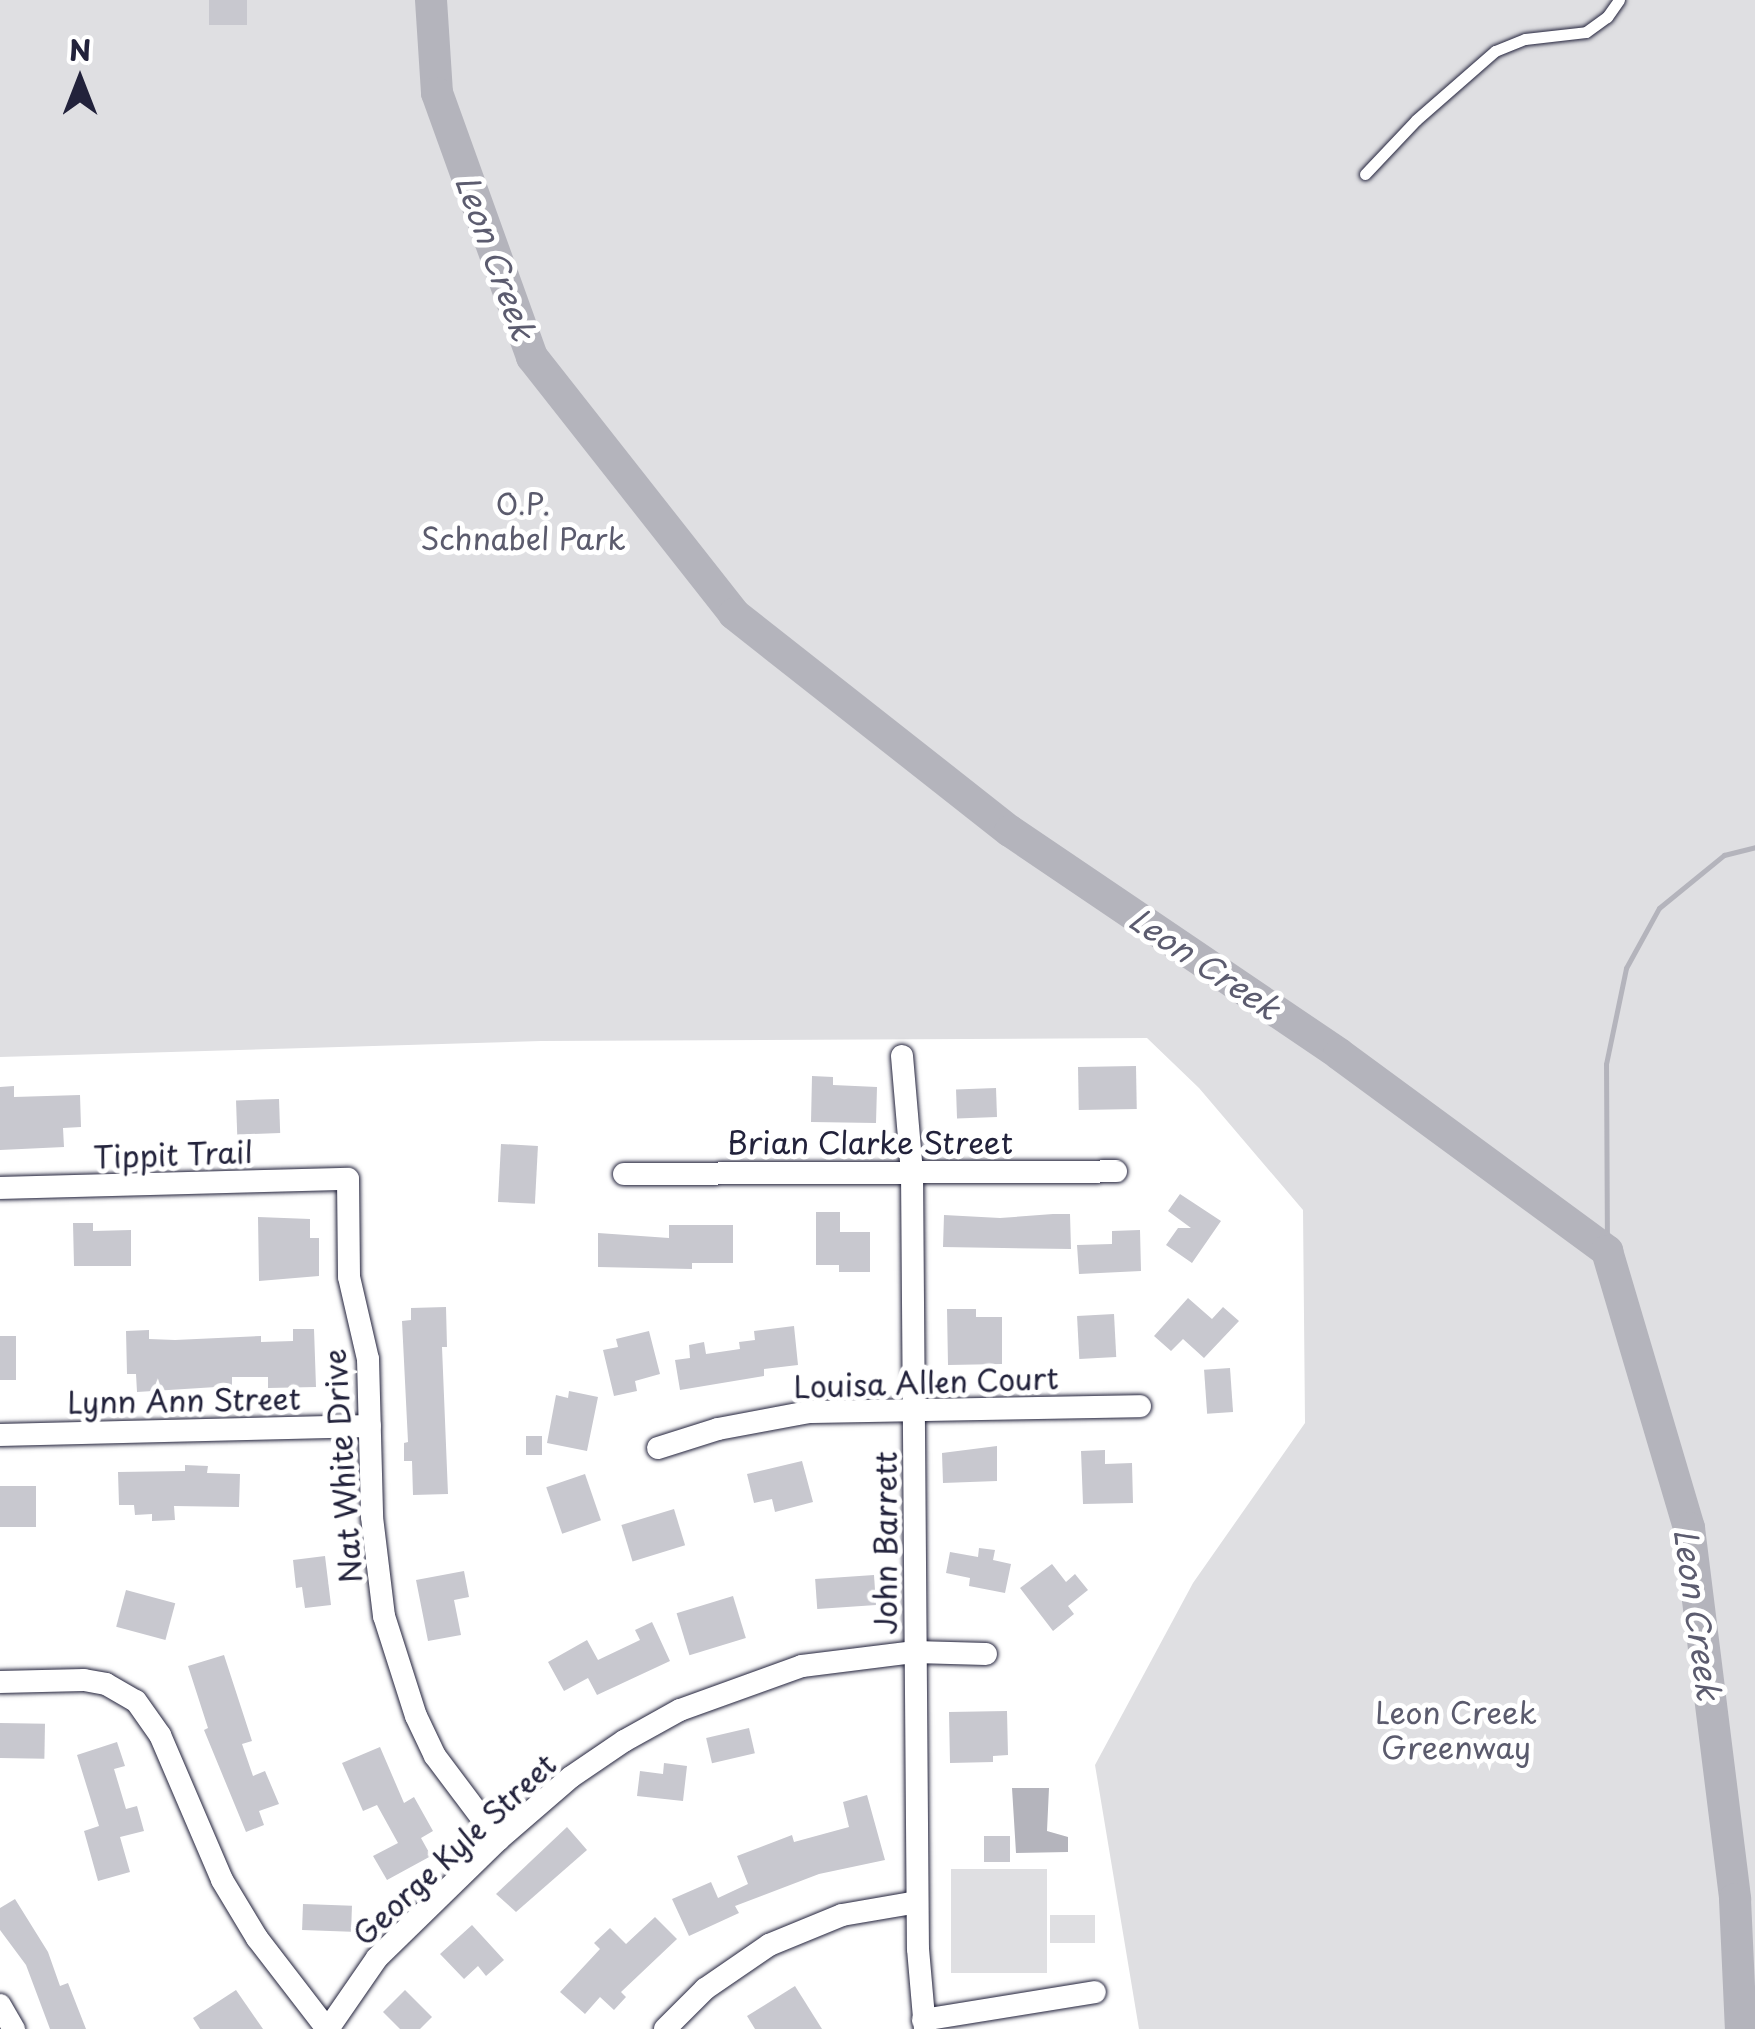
<!DOCTYPE html>
<html>
<head>
<meta charset="utf-8">
<style>
	body { margin:0 }
	#map { position:relative; width:1755px; height:2029px; overflow:hidden; background:#fff; font-family:"Playpen Sans",sans-serif }
	div>[style] { position:absolute }
	.green>* { inset:0; background:#dfdfe2; transform-origin:0 0 }
	.water>* { inset:0; background:#b4b4bc }
	.stream>* { height:5px; margin:-2.5px; padding:0 2.5px; transform-origin:2.5px; border-radius:2.5px; background:#b4b4bc }
	.river>* { height:32px; margin:-16px; padding:0 16px; transform-origin:16px; border-radius:16px; background:#b4b4bc }
	.building>* { inset:0; background:#c8c8cf; transform-origin:0 0 }
	.roads { filter:drop-shadow(0 0 2px #22223b) drop-shadow(0 0 2px #22223b) }
	.service>* { height:11px; margin:-5.5px; padding:0 5.5px; transform-origin:5.5px; border-radius:5.5px; background:#fff }
	.minor>* { height:22px; margin:-11px; padding:0 11px; transform-origin:11px; border-radius:11px; background:#fff }
	span { translate:-50% -50%; white-space:nowrap; text-align:center; line-height:1.15; -webkit-text-stroke:10px #fff; paint-order:stroke }
	.park-label { font-size:30px; color:#5b5b6d }
	.street-label { font-size:30px; color:#22223b }
	.water-label { font-size:32px; color:#5c5c6f; font-style:italic }
	.north { position:absolute; left:30px; top:30px; width:100px; height:100px; -webkit-text-stroke:8px #fff; paint-order:stroke; rotate:0deg; font-size:28px; font-weight:700; line-height:40px; text-align:center; color:#22223b }
	.north::after { content:''; display:block; margin:auto; width:35px; height:45px; background:#22223b; clip-path:polygon(50% 0,100% 100%,50% 72%,0 100%) }
</style>
</head>
<body>
<div id="map">
	<div class="green">
		<div style="clip-path:polygon(0 0,1755px 0,1755px 2029px,1139px 2029px,1095px 1765px,1193px 1583px,1305px 1423px,1303px 1210px,1199px 1088px,1147px 1038px,541px 1041px,0 1057px)"></div>
		<div style="left:951px;top:1869px;width:96px;height:104px"></div>
		<div style="left:1095px;top:1915px;width:28px;height:45px;rotate:90deg"></div>
	</div>
	<div class="water">
		<div style="clip-path:polygon(1012px 1788px,1049px 1788px,1047px 1831px,1068px 1837px,1068px 1852px,1016px 1853px)"></div>
	</div>
	<div class="stream">
		<div style="left:1607px;top:1251px;width:187px;rotate:-90.3deg"></div>
		<div style="left:1606px;top:1064px;width:98px;rotate:-78.2deg"></div>
		<div style="left:1626px;top:968px;width:68px;rotate:-61.2deg"></div>
		<div style="left:1659px;top:908px;width:84px;rotate:-39.2deg"></div>
		<div style="left:1724px;top:855px;width:32px;rotate:-14deg"></div>
	</div>
	<div class="river">
		<div style="left:431px;top:0;width:93px;rotate:86.3deg"></div>
		<div style="left:437px;top:93px;width:281px;rotate:70.2deg"></div>
		<div style="left:532px;top:357px;width:327px;rotate:51.8deg"></div>
		<div style="left:734px;top:614px;width:351px;rotate:38.2deg"></div>
		<div style="left:1010px;top:831px;width:397px;rotate:34.1deg"></div>
		<div style="left:1339px;top:1054px;width:333px;rotate:36.3deg"></div>
		<div style="left:1607px;top:1251px;width:289px;rotate:73.5deg"></div>
		<div style="left:1689px;top:1528px;width:374px;rotate:82.9deg"></div>
		<div style="left:1735px;top:1899px;width:130px;rotate:87.4deg"></div>
	</div>
	<div class="building">
		<div style="left:209px;top:0;width:38px;height:25px"></div>
		<div style="left:1136px;top:1066px;width:43px;height:58px;rotate:89deg"></div>
		<div style="clip-path:polygon(812px 1076px,833px 1077px,833px 1085px,877px 1087px,876px 1123px,811px 1122px)"></div>
		<div style="clip-path:polygon(14px 1086px,14px 1097px,80px 1095px,81px 1127px,63px 1128px,64px 1147px,0 1150px,0 1087px)"></div>
		<div style="left:996px;top:1088px;width:29px;height:40px;rotate:88deg"></div>
		<div style="left:279px;top:1099px;width:34px;height:43px;rotate:88deg"></div>
		<div style="left:501px;top:1144px;width:37px;height:58px;rotate:3deg"></div>
		<div style="clip-path:polygon(1180px 1194px,1221px 1221px,1192px 1263px,1166px 1245px,1178px 1228px,1191px 1228px,1168px 1211px)"></div>
		<div style="clip-path:polygon(816px 1212px,840px 1212px,840px 1232px,870px 1232px,870px 1272px,839px 1272px,839px 1265px,816px 1265px)"></div>
		<div style="clip-path:polygon(1053px 1214px,1070px 1214px,1071px 1249px,943px 1247px,944px 1215px,1000px 1218px)"></div>
		<div style="clip-path:polygon(258px 1217px,310px 1219px,310px 1238px,319px 1238px,319px 1276px,259px 1281px)"></div>
		<div style="clip-path:polygon(73px 1223px,93px 1223px,93px 1231px,131px 1230px,131px 1266px,74px 1266px)"></div>
		<div style="clip-path:polygon(669px 1225px,733px 1225px,733px 1263px,692px 1263px,692px 1269px,598px 1267px,598px 1233px,669px 1238px)"></div>
		<div style="clip-path:polygon(1140px 1230px,1141px 1271px,1079px 1274px,1077px 1245px,1112px 1244px,1112px 1231px)"></div>
		<div style="clip-path:polygon(1188px 1298px,1212px 1319px,1223px 1307px,1239px 1321px,1204px 1358px,1183px 1339px,1171px 1351px,1154px 1336px)"></div>
		<div style="clip-path:polygon(446px 1307px,447px 1347px,442px 1347px,448px 1494px,413px 1495px,412px 1461px,404px 1461px,404px 1443px,408px 1442px,402px 1321px,411px 1320px,411px 1308px)"></div>
		<div style="clip-path:polygon(947px 1309px,976px 1309px,976px 1317px,1002px 1317px,1002px 1364px,948px 1365px)"></div>
		<div style="left:1114px;top:1314px;width:43px;height:37px;rotate:87deg"></div>
		<div style="clip-path:polygon(794px 1326px,798px 1365px,764px 1369px,764px 1376px,680px 1390px,675px 1360px,690px 1358px,689px 1345px,704px 1342px,706px 1354px,740px 1349px,739px 1342px,755px 1340px,754px 1331px)"></div>
		<div style="clip-path:polygon(293px 1329px,314px 1329px,316px 1387px,268px 1388px,268px 1377px,232px 1377px,232px 1386px,137px 1392px,136px 1374px,127px 1374px,126px 1331px,149px 1330px,149px 1339px,175px 1340px,261px 1336px,261px 1342px,293px 1341px)"></div>
		<div style="clip-path:polygon(649px 1331px,660px 1374px,635px 1381px,637px 1391px,614px 1396px,603px 1350px,618px 1347px,616px 1339px)"></div>
		<div style="left:16px;top:1336px;width:44px;height:16px;rotate:90deg"></div>
		<div style="left:1230px;top:1368px;width:44px;height:26px;rotate:86deg"></div>
		<div style="clip-path:polygon(569px 1391px,598px 1397px,587px 1451px,547px 1443px,556px 1395px,568px 1398px)"></div>
		<div style="left:526px;top:1436px;width:16px;height:19px"></div>
		<div style="clip-path:polygon(997px 1446px,997px 1481px,943px 1483px,942px 1453px)"></div>
		<div style="clip-path:polygon(1105px 1450px,1105px 1464px,1132px 1463px,1133px 1503px,1083px 1504px,1081px 1451px)"></div>
		<div style="clip-path:polygon(802px 1461px,813px 1502px,775px 1512px,772px 1499px,754px 1503px,747px 1474px)"></div>
		<div style="clip-path:polygon(185px 1465px,208px 1466px,207px 1473px,240px 1474px,239px 1507px,174px 1506px,175px 1520px,152px 1521px,152px 1514px,135px 1515px,134px 1505px,119px 1505px,118px 1472px,185px 1471px)"></div>
		<div style="left:585px;top:1474px;width:49px;height:41px;rotate:71deg"></div>
		<div style="left:36px;top:1486px;width:41px;height:36px;rotate:90deg"></div>
		<div style="left:674px;top:1509px;width:38px;height:55px;rotate:73deg"></div>
		<div style="clip-path:polygon(979px 1548px,995px 1550px,993px 1560px,1011px 1564px,1005px 1593px,969px 1586px,970px 1578px,946px 1573px,950px 1552px,978px 1557px)"></div>
		<div style="clip-path:polygon(325px 1556px,331px 1605px,305px 1608px,302px 1587px,296px 1588px,293px 1560px)"></div>
		<div style="clip-path:polygon(1052px 1564px,1066px 1582px,1075px 1574px,1088px 1590px,1068px 1606px,1074px 1614px,1053px 1631px,1020px 1588px)"></div>
		<div style="clip-path:polygon(464px 1571px,469px 1597px,454px 1600px,461px 1635px,428px 1641px,416px 1580px)"></div>
		<div style="left:874px;top:1575px;width:30px;height:59px;rotate:86deg"></div>
		<div style="left:126px;top:1590px;width:51px;height:38px;rotate:15deg"></div>
		<div style="left:733px;top:1596px;width:44px;height:59px;rotate:73deg"></div>
		<div style="clip-path:polygon(652px 1622px,670px 1661px,597px 1695px,588px 1678px,564px 1691px,548px 1662px,587px 1640px,598px 1660px,640px 1640px,635px 1630px)"></div>
		<div style="clip-path:polygon(224px 1655px,252px 1741px,242px 1744px,253px 1776px,265px 1771px,279px 1804px,259px 1811px,264px 1825px,246px 1832px,204px 1730px,208px 1728px,188px 1666px)"></div>
		<div style="clip-path:polygon(1007px 1711px,1008px 1755px,993px 1756px,993px 1762px,950px 1763px,949px 1712px)"></div>
		<div style="left:0;top:1723px;width:45px;height:35px;rotate:1deg"></div>
		<div style="left:749px;top:1728px;width:26px;height:44px;rotate:77deg"></div>
		<div style="clip-path:polygon(117px 1742px,125px 1766px,114px 1769px,126px 1809px,137px 1806px,144px 1831px,120px 1837px,130px 1872px,98px 1881px,84px 1831px,99px 1826px,77px 1755px)"></div>
		<div style="clip-path:polygon(380px 1747px,404px 1803px,414px 1797px,433px 1831px,421px 1838px,431px 1856px,387px 1880px,373px 1856px,398px 1843px,377px 1805px,363px 1811px,342px 1763px)"></div>
		<div style="clip-path:polygon(664px 1763px,687px 1766px,683px 1801px,637px 1796px,640px 1771px,663px 1774px)"></div>
		<div style="clip-path:polygon(867px 1795px,885px 1860px,819px 1874px,735px 1906px,739px 1913px,689px 1936px,672px 1899px,711px 1882px,718px 1898px,748px 1884px,737px 1856px,792px 1835px,794px 1842px,849px 1827px,843px 1802px)"></div>
		<div style="clip-path:polygon(567px 1827px,587px 1850px,516px 1912px,496px 1894px)"></div>
		<div style="left:984px;top:1836px;width:26px;height:26px"></div>
		<div style="clip-path:polygon(15px 1899px,48px 1952px,60px 1986px,68px 1983px,86px 2029px,50px 2029px,26px 1965px,0 1930px,0 1908px)"></div>
		<div style="left:303px;top:1904px;width:49px;height:26px;rotate:2deg"></div>
		<div style="clip-path:polygon(655px 1917px,677px 1939px,621px 1992px,626px 1997px,614px 2010px,600px 1997px,585px 2014px,560px 1992px,600px 1949px,594px 1943px,610px 1928px,626px 1944px)"></div>
		<div style="clip-path:polygon(472px 1925px,504px 1960px,486px 1976px,478px 1966px,464px 1979px,440px 1954px)"></div>
		<div style="clip-path:polygon(795px 1986px,822px 2029px,755px 2029px,747px 2016px)"></div>
		<div style="clip-path:polygon(236px 1990px,263px 2029px,200px 2029px,193px 2018px)"></div>
		<div style="clip-path:polygon(405px 1990px,432px 2017px,420px 2029px,400px 2029px,383px 2012px)"></div>
	</div>
	<div class="roads">
		<div class="service">
			<div style="left:1365px;top:174px;width:74px;rotate:-46.6deg"></div>
			<div style="left:1416px;top:120px;width:105px;rotate:-41.1deg"></div>
			<div style="left:1495px;top:51px;width:32px;rotate:-22deg"></div>
			<div style="left:1525px;top:39px;width:61px;rotate:-6.5deg"></div>
			<div style="left:1586px;top:32px;width:26px;rotate:-36deg"></div>
			<div style="left:1607px;top:17px;width:21px;rotate:-55deg"></div>
		</div>
		<div class="minor">
			<div style="left:902px;top:1056px;width:116px;rotate:85.1deg"></div>
			<div style="left:912px;top:1172px;width:777px;rotate:89.56deg"></div>
			<div style="left:918px;top:1949px;width:80px;rotate:85deg"></div>
			<div style="left:624px;top:1174px;width:492px;rotate:-0.3deg"></div>
			<div style="left:0;top:1188px;width:348px;rotate:-1.5deg"></div>
			<div style="left:348px;top:1179px;width:98px;rotate:89.4deg"></div>
			<div style="left:349px;top:1277px;width:84px;rotate:77deg"></div>
			<div style="left:368px;top:1359px;width:158px;rotate:88.5deg"></div>
			<div style="left:372px;top:1517px;width:100px;rotate:83.1deg"></div>
			<div style="left:384px;top:1616px;width:105px;rotate:72.3deg"></div>
			<div style="left:416px;top:1716px;width:44px;rotate:64.6deg"></div>
			<div style="left:435px;top:1756px;width:105px;rotate:53.1deg"></div>
			<div style="left:0;top:1435px;width:370px;rotate:-1.4deg"></div>
			<div style="left:658px;top:1448px;width:63px;rotate:-17.6deg"></div>
			<div style="left:718px;top:1429px;width:93px;rotate:-10.6deg"></div>
			<div style="left:809px;top:1412px;width:331px;rotate:-1deg"></div>
			<div style="left:0;top:1682px;width:84px;rotate:-1.4deg"></div>
			<div style="left:84px;top:1680px;width:22px;rotate:10deg"></div>
			<div style="left:106px;top:1684px;width:34px;rotate:30deg"></div>
			<div style="left:136px;top:1701px;width:42px;rotate:54.8deg"></div>
			<div style="left:160px;top:1735px;width:158px;rotate:66.8deg"></div>
			<div style="left:222px;top:1880px;width:68px;rotate:58.9deg"></div>
			<div style="left:257px;top:1938px;width:115px;rotate:52.4deg"></div>
			<div style="left:0;top:2005px;width:28px;rotate:60deg"></div>
			<div style="left:923px;top:2020px;width:174px;rotate:-9.2deg"></div>
			<div style="left:328px;top:2029px;width:86px;rotate:-55.4deg"></div>
			<div style="left:377px;top:1958px;width:169px;rotate:-44.3deg"></div>
			<div style="left:498px;top:1840px;width:96px;rotate:-40.8deg"></div>
			<div style="left:571px;top:1777px;width:64px;rotate:-34.2deg"></div>
			<div style="left:624px;top:1741px;width:64px;rotate:-29deg"></div>
			<div style="left:680px;top:1710px;width:130px;rotate:-19.8deg"></div>
			<div style="left:802px;top:1666px;width:114px;rotate:-7.1deg"></div>
			<div style="left:915px;top:1652px;width:71px;rotate:1.6deg"></div>
			<div style="left:665px;top:2029px;width:57px;rotate:-45deg"></div>
			<div style="left:705px;top:1989px;width:78px;rotate:-34.5deg"></div>
			<div style="left:769px;top:1945px;width:79px;rotate:-22.3deg"></div>
			<div style="left:842px;top:1915px;width:76px;rotate:-9.8deg"></div>
		</div>
	</div>
	<div class="park-label">
		<span style="left:523px;top:520px">O.P.<br>Schnabel Park</span>
		<span style="left:1456px;top:1729px">Leon Creek<br>Greenway</span>
	</div>
	<div class="street-label">
		<span style="left:870px;top:1142px">Brian Clarke Street</span>
		<span style="left:173px;top:1154px;rotate:-2deg">Tippit Trail</span>
		<span style="left:926px;top:1382px;rotate:-2deg">Louisa Allen Court</span>
		<span style="left:184px;top:1400px;rotate:-1deg">Lynn Ann Street</span>
		<span style="left:342px;top:1466px;rotate:-94deg">Nat White Drive</span>
		<span style="left:885px;top:1543px;rotate:-90deg">John Barrett</span>
		<span style="left:454px;top:1849px;rotate:-43deg">George Kyle Street</span>
	</div>
	<div class="water-label">
		<span style="left:496px;top:257px;rotate:70deg">Leon Creek</span>
		<span style="left:1205px;top:963px;rotate:34deg">Leon Creek</span>
		<span style="left:1698px;top:1614px;rotate:82deg">Leon Creek</span>
	</div>
	<div class="north">N</div>
</div>
</body>
</html>
